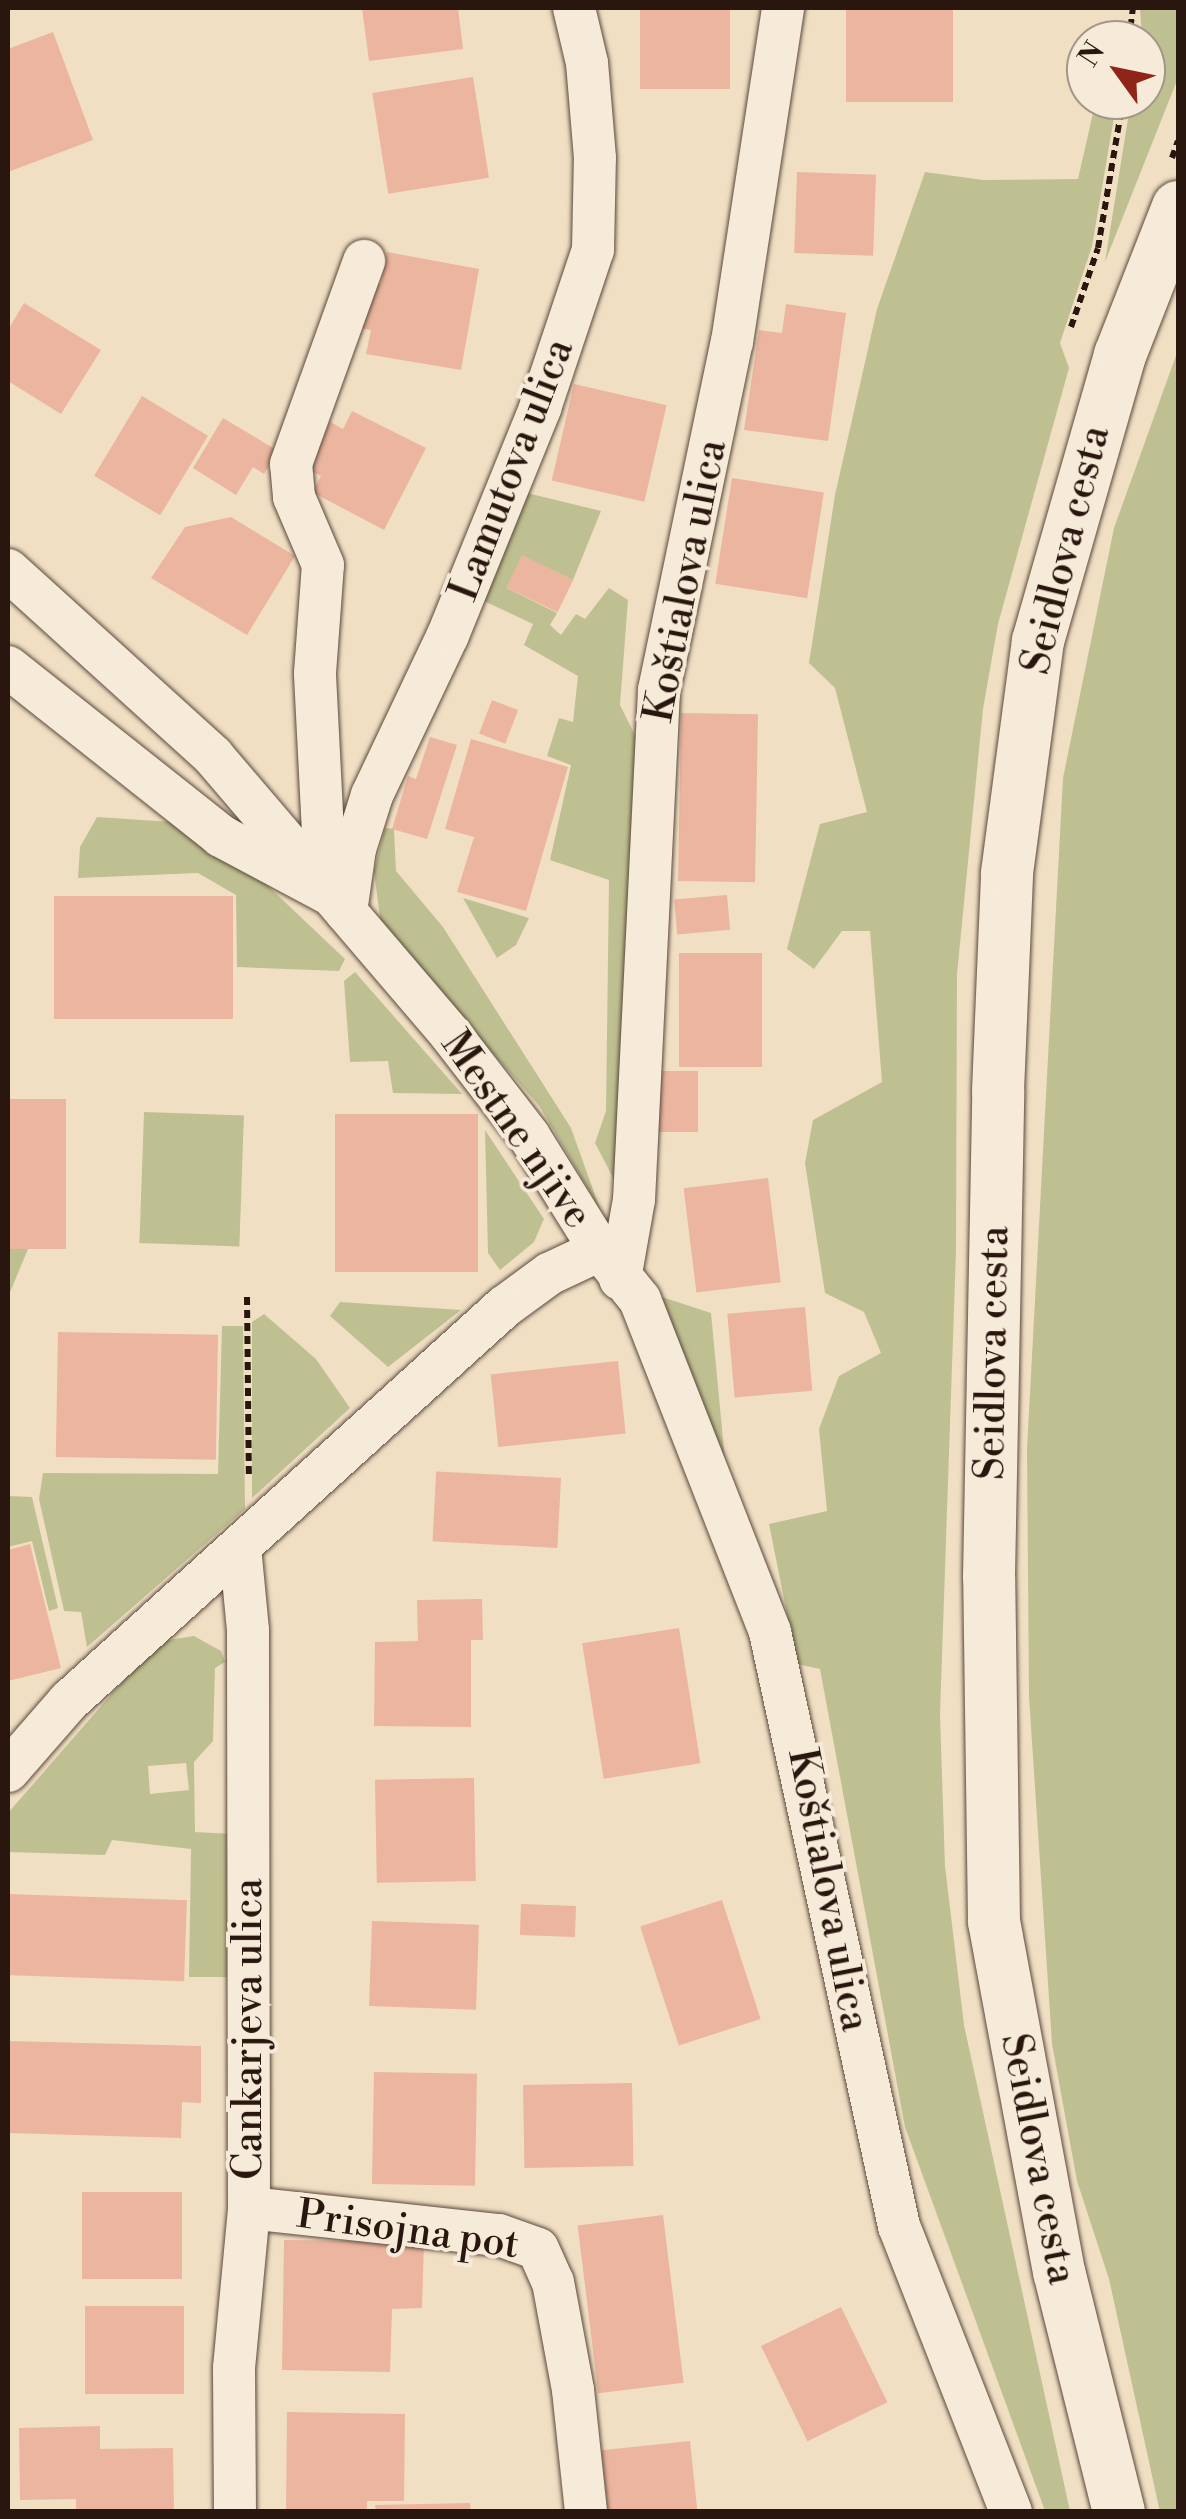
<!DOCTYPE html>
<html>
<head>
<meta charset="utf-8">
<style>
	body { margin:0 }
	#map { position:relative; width:1186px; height:2519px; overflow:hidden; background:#f1dfc4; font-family:"Libre Bodoni",serif }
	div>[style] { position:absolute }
	.green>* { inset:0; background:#bfc091; transform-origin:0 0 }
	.building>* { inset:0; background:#ebb59f; transform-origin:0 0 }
	.path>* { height:6px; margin-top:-3px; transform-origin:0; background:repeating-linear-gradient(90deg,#29170f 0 8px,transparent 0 13px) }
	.roads { filter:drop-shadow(0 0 2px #5b493c) drop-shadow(0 0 2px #5b493c) }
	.minor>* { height:42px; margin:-21px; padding:0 21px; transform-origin:21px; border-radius:21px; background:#f6ead9 }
	.tertiary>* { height:52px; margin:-26px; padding:0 26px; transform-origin:26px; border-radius:26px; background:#f6ead9 }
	span { translate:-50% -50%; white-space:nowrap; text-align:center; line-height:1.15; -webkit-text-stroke:8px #f6ead9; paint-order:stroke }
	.street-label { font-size:40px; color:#29170f }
	.frame { position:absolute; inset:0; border:10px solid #29170f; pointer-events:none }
	.north { position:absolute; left:1066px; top:20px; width:100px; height:100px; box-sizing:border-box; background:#f6ead9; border:2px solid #a49688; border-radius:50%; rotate:303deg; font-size:28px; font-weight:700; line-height:40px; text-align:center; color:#29170f }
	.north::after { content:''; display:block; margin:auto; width:35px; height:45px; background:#8f2418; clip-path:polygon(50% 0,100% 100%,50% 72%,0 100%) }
</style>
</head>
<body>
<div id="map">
	<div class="green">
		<div style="clip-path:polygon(1140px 8px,1178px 8px,1178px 78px,1105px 262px,1131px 100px,1146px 100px)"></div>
		<div style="clip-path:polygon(1096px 100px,1117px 100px,1092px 246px,1060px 343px,1069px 368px,998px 624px,983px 709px,957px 974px,956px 1251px,940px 1714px,945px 1866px,964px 2025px,1070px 2511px,1045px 2511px,905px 2127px,820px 1669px,797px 1664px,769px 1524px,827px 1511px,819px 1429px,839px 1376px,881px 1353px,864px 1312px,825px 1293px,805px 1163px,813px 1120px,882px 1082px,870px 931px,842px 931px,814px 969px,787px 949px,820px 824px,867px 812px,835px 688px,809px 663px,835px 495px,877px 309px,925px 172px,983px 180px,1078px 179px)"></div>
		<div style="clip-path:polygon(1178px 350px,1178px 2511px,1160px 2512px,1109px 2279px,1077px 2181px,1052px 2044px,1029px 1697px,1027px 1449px,1063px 778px,1114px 528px)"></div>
		<div style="clip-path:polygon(527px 493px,601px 511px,573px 580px,522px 556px,507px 588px,557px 613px,550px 625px,561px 635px,576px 614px,585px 619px,609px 588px,628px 600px,620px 705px,641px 747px,621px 1193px,595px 1143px,606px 1111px,609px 880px,550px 860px,571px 765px,547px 756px,559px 718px,573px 722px,578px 676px,524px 645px,533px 624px,484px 601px)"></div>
		<div style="clip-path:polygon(97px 817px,187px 823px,268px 886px,345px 959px,339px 971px,237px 967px,236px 895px,198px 873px,78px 878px,80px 847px)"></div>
		<div style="clip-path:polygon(385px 828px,394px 829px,396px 871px,443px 927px,571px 1128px,600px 1209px,540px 1107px,381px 925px,374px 871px)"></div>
		<div style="clip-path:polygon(463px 898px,529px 918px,516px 945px,497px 958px)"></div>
		<div style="clip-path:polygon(355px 972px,462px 1094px,393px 1093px,388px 1061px,350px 1062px,344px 981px)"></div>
		<div style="left:144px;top:1112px;width:100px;height:131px;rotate:2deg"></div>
		<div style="clip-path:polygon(485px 1130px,544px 1219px,534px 1242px,500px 1270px,488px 1253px)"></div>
		<div style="clip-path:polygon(8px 1249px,28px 1249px,8px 1297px)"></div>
		<div style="clip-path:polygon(662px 1297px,711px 1313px,726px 1471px)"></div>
		<div style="clip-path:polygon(340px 1302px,461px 1310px,388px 1367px,330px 1316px)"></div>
		<div style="clip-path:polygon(264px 1314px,316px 1359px,350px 1408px,252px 1498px,252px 1322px)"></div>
		<div style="clip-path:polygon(222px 1326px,243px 1326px,245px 1509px,87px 1647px,81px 1612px,64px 1611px,39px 1499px,43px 1473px,218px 1474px)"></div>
		<div style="clip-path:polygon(8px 1496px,32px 1497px,58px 1608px,49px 1611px,32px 1541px,8px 1547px)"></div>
		<div style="clip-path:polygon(evenodd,194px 1636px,221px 1651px,225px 1662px,215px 1668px,213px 1741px,194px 1762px,195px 1832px,233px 1834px,231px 1977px,189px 1977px,191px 1849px,112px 1840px,105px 1855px,8px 1852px,8px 1813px,143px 1658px,168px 1640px,194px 1636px,186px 1763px,189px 1790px,150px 1794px,148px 1766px,186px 1763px)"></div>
	</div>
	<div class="building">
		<div style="clip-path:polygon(362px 8px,458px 8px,463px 49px,369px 61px)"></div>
		<div style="left:640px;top:8px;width:90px;height:81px"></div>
		<div style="left:846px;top:8px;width:107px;height:94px"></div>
		<div style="clip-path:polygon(53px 32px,93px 140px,8px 172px,8px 49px)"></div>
		<div style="left:473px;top:77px;width:102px;height:102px;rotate:81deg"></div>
		<div style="left:797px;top:172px;width:79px;height:81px;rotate:2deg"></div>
		<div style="clip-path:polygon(387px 252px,479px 269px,461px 370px,366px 354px,371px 330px,360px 328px,368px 282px,381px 284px)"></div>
		<div style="clip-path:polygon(24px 303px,101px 350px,61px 414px,8px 381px,8px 330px)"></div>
		<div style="clip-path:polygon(786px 304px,846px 313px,828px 441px,744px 430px,759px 330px,782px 333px)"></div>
		<div style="left:574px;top:384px;width:95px;height:99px;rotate:13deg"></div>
		<div style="left:142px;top:396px;width:77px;height:93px;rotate:31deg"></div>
		<div style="clip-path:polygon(352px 411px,426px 448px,384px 530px,312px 492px,321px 476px,306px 468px,330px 422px,343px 429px)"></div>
		<div style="clip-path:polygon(223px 418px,278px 451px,264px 474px,253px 467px,236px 495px,193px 468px)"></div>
		<div style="left:732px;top:478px;width:93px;height:107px;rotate:9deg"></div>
		<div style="clip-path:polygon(231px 517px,295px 556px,247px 635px,151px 578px,185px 527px)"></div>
		<div style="left:522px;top:555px;width:57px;height:36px;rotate:26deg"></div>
		<div style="left:492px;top:700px;width:28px;height:36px;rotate:21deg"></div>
		<div style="left:681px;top:713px;width:77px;height:168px;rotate:1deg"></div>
		<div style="clip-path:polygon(430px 737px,457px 745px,427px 839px,392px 829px,408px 776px,416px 779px)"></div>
		<div style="clip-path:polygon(471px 739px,568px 767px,526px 911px,457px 892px,474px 837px,445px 829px)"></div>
		<div style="left:727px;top:895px;width:35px;height:53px;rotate:85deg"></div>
		<div style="left:54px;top:896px;width:179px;height:123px"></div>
		<div style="left:679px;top:953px;width:83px;height:114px"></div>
		<div style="left:655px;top:1071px;width:43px;height:61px"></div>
		<div style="left:66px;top:1099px;width:150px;height:58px;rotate:90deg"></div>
		<div style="left:335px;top:1114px;width:143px;height:158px"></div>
		<div style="left:768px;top:1178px;width:105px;height:85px;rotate:83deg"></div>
		<div style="left:805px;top:1307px;width:84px;height:78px;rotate:85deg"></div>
		<div style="left:58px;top:1332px;width:160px;height:125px;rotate:1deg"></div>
		<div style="left:618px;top:1361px;width:73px;height:128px;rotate:84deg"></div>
		<div style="left:561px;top:1478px;width:70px;height:125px;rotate:93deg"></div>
		<div style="clip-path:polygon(30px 1544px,61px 1668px,8px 1681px,8px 1550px)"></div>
		<div style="clip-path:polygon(482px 1599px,483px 1640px,471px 1640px,471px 1727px,374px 1726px,375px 1642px,418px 1641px,417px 1600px)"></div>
		<div style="left:679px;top:1628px;width:137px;height:98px;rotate:81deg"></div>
		<div style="left:474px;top:1778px;width:103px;height:99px;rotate:89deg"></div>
		<div style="left:8px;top:1894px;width:179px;height:81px;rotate:2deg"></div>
		<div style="left:722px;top:1900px;width:125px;height:86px;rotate:72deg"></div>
		<div style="left:521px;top:1904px;width:55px;height:31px;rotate:2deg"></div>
		<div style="left:372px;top:1921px;width:107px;height:85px;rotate:2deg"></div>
		<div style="clip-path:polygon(8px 2041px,201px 2046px,201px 2103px,182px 2102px,181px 2138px,8px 2133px)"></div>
		<div style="left:374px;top:2072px;width:103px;height:112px;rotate:1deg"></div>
		<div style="left:632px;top:2083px;width:83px;height:109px;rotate:89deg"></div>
		<div style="left:82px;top:2192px;width:100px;height:87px"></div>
		<div style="left:663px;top:2215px;width:169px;height:86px;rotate:83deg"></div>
		<div style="clip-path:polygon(284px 2240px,424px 2242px,422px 2308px,392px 2309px,390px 2372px,282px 2370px)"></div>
		<div style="left:184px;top:2306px;width:88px;height:99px;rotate:90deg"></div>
		<div style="left:841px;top:2307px;width:106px;height:89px;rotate:64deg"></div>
		<div style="clip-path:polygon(287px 2412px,405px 2414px,404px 2501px,367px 2501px,367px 2512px,286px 2512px)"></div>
		<div style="clip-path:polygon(100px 2426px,100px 2449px,173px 2448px,174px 2512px,76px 2512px,76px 2499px,20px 2500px,19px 2428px)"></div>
		<div style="left:690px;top:2441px;width:71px;height:89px;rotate:84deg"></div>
		<div style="clip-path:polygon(470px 2503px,471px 2512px,376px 2512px,375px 2505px)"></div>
	</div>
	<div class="path">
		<div style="left:1129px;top:40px;width:32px;rotate:-83deg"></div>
		<div style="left:1172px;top:158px;width:18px;rotate:-71deg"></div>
		<div style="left:1071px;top:327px;width:83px;rotate:-71.1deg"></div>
		<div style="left:1098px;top:248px;width:150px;rotate:-80.4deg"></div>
		<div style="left:247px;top:1297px;width:180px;rotate:89.4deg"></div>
	</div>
	<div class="roads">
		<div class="minor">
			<div style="left:8px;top:570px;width:277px;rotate:42.2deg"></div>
			<div style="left:213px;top:756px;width:367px;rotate:49.5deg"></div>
			<div style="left:451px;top:1035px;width:128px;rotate:52.3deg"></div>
			<div style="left:529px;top:1136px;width:134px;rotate:58.1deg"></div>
			<div style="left:600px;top:1250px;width:56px;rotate:154.8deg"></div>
			<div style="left:549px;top:1274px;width:56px;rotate:143.7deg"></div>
			<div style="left:504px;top:1307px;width:587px;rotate:137.83deg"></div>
			<div style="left:69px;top:1701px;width:93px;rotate:131.1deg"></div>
			<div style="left:8px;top:667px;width:272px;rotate:38.4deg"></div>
			<div style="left:221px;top:836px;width:119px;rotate:28.1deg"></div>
			<div style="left:326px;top:892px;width:219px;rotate:-92.9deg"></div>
			<div style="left:315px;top:673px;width:108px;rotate:-85.8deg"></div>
			<div style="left:323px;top:565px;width:74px;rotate:-113.1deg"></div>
			<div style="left:294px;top:497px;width:33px;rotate:-95deg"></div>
			<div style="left:291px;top:464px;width:216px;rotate:-70.2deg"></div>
			<div style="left:346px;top:912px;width:64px;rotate:-81.9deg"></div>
			<div style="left:355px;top:849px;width:57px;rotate:-72.5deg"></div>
			<div style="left:372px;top:795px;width:177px;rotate:-64.6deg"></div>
			<div style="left:448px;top:635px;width:245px;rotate:-67.9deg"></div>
			<div style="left:540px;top:408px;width:167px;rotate:-71.5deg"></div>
			<div style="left:593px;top:250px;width:92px;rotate:-88.8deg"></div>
			<div style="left:595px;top:158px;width:95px;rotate:-94.8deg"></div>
			<div style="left:587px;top:63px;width:57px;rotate:-103.3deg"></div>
			<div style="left:600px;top:1250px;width:64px;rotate:51.3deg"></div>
			<div style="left:640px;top:1300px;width:357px;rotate:68.6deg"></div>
			<div style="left:770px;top:1632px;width:608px;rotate:77.75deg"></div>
			<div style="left:899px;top:2226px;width:307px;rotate:68.6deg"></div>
			<div style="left:620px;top:1279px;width:80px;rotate:-80deg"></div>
			<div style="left:634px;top:1200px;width:511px;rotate:-87.19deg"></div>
			<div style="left:659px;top:690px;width:356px;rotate:-78.2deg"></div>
			<div style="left:732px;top:342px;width:338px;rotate:-81.3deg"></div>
			<div style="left:249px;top:2208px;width:251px;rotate:6.2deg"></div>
			<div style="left:499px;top:2235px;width:41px;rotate:19.7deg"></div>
			<div style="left:538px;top:2249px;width:36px;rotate:66deg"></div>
			<div style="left:553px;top:2282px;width:110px;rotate:79.5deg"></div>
			<div style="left:573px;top:2390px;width:123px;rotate:83.9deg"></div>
			<div style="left:235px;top:2512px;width:144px;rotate:-90.4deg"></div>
			<div style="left:234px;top:2368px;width:161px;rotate:-84.6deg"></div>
			<div style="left:249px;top:2208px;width:578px;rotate:-90.1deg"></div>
			<div style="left:248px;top:1630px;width:83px;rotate:-95.5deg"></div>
		</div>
		<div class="tertiary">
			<div style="left:1119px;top:2512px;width:247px;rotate:-104deg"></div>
			<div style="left:1059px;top:2272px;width:356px;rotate:-100.5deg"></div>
			<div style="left:994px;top:1922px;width:345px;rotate:-90.8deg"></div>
			<div style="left:989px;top:1577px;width:486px;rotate:-88.9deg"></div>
			<div style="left:998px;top:1091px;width:218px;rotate:-87.6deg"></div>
			<div style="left:1007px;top:873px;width:234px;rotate:-82.4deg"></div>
			<div style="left:1038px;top:641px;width:298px;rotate:-74deg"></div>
			<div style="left:1120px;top:355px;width:159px;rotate:-68.6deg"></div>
		</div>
	</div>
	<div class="street-label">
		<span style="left:512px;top:470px;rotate:-69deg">Lamutova ulica</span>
		<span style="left:1066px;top:550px;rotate:-76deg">Seidlova cesta</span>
		<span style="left:686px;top:581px;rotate:-79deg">Koštialova ulica</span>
		<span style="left:516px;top:1130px;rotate:55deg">Mestne njive</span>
		<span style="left:993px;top:1353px;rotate:-89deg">Seidlova cesta</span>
		<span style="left:828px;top:1890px;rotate:79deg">Koštialova ulica</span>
		<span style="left:249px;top:2029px;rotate:-90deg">Cankarjeva ulica</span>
		<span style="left:1038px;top:2159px;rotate:79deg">Seidlova cesta</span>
		<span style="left:408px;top:2230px;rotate:8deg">Prisojna pot</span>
	</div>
	<div class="frame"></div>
	<div class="north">N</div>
</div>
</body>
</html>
